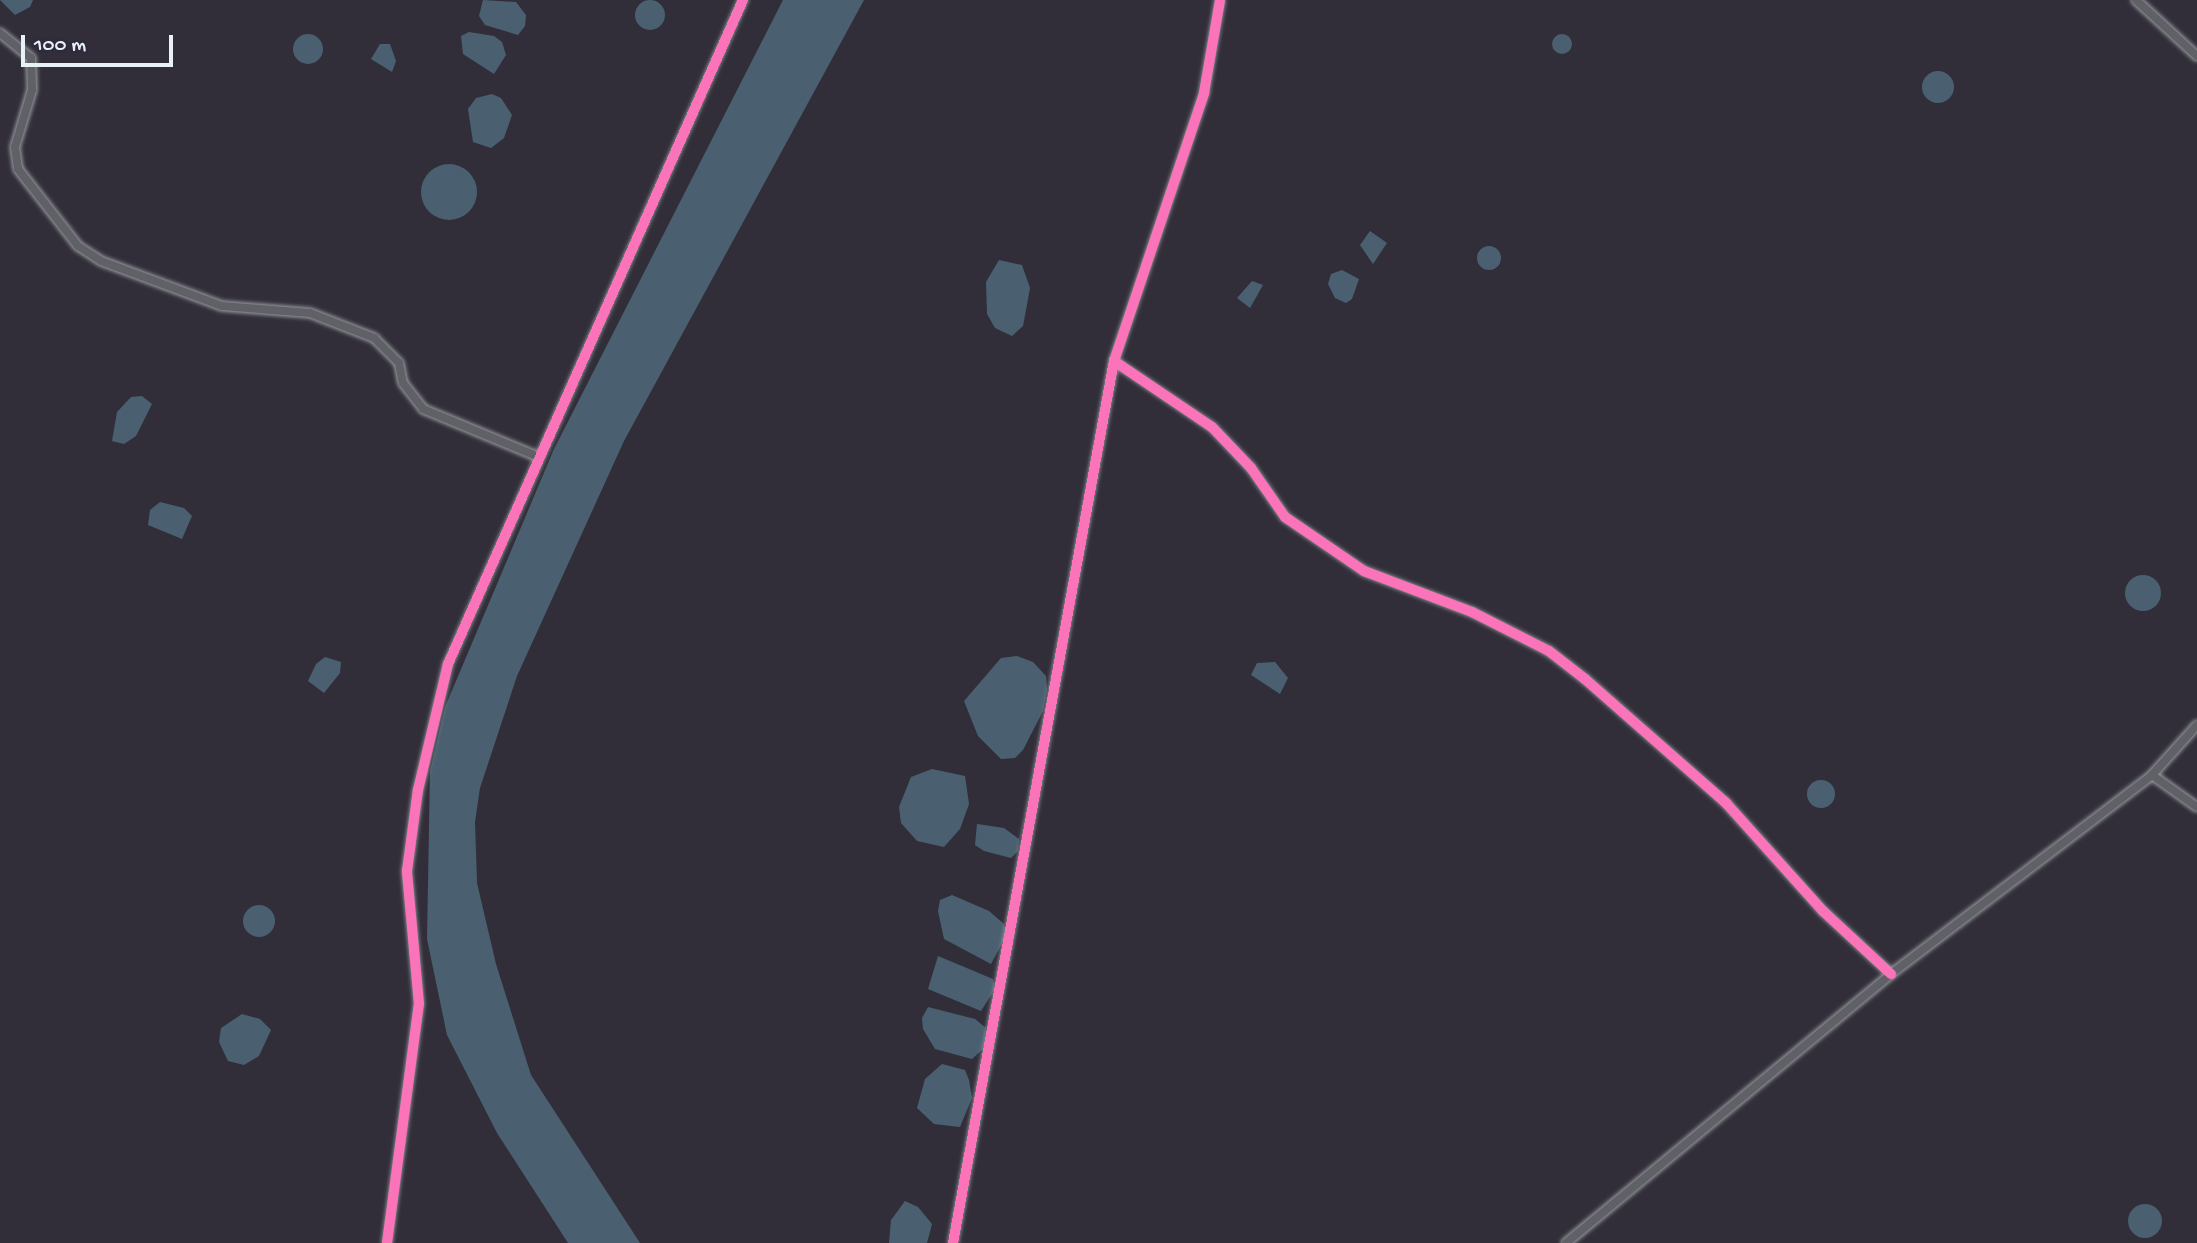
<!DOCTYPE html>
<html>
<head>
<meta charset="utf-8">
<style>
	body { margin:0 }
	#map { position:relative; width:2197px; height:1243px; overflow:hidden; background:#312e39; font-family:"Gochi Hand",sans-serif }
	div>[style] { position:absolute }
	.water>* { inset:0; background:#4a6071 }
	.round { border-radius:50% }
	.roads { filter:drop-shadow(0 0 2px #98999f) drop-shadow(0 0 2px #98999f) }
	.minor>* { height:8px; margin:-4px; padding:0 4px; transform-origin:4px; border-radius:4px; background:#606067 }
	.cycleway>* { height:10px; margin:-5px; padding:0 5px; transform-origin:5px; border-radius:5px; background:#fb73b8 }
	span { translate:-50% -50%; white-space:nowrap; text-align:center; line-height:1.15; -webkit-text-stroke:5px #2f2a3d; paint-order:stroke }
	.scale { position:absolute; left:21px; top:35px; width:152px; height:32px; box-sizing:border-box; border:4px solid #e8f1f8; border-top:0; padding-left:9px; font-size:21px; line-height:24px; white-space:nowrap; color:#e8f1f8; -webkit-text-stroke:5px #2f2a3d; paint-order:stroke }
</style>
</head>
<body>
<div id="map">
	<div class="water">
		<div class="round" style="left:635px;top:0;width:30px;height:30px"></div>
		<div style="clip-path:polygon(0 0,33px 0,30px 7px,15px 15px)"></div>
		<div style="clip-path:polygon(483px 0,516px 2px,526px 15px,525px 26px,518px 35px,485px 25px,479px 16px)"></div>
		<div style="clip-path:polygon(783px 0,864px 0,624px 441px,517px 676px,480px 788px,475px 822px,477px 883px,496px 964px,531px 1075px,640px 1243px,568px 1243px,497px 1133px,447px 1035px,427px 939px,430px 771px,445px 707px,554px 449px)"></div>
		<div style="clip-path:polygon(469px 32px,494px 36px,502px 42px,506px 55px,494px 74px,463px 54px,461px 36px)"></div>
		<div class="round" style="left:1552px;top:34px;width:20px;height:20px"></div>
		<div class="round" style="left:293px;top:34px;width:30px;height:30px"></div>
		<div style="clip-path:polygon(380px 44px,390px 44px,396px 61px,392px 72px,371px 59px)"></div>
		<div class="round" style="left:1922px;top:71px;width:32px;height:32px"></div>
		<div style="clip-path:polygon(492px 94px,501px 98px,512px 115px,504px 138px,491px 148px,473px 142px,468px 109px,476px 98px)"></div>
		<div class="round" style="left:421px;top:164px;width:56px;height:56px"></div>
		<div style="clip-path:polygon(1370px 231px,1387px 243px,1373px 264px,1360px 245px)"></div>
		<div class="round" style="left:1477px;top:246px;width:24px;height:24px"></div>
		<div style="clip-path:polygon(999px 260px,1022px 265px,1030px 288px,1023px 326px,1012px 336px,995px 328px,987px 314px,986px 282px)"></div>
		<div style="clip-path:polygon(1342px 270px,1359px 279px,1352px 299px,1346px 303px,1335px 298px,1328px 284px,1331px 274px)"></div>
		<div style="clip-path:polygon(1252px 281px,1263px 285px,1250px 308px,1237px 298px)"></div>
		<div style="clip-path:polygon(142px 396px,152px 404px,136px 436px,124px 444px,112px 441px,117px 412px,131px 397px)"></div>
		<div style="clip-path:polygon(160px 502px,184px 508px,192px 516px,182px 539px,148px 525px,150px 510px)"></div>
		<div class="round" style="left:2125px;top:575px;width:36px;height:36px"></div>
		<div style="clip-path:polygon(1017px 656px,1033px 662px,1046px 676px,1047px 690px,1043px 711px,1023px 750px,1015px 758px,1001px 759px,978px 736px,964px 701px,1001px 658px)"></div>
		<div style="clip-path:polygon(325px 657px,341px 662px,340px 673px,324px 693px,308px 681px,316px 664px)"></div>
		<div style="clip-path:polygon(1275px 662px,1288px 678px,1280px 694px,1251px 675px,1257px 663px)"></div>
		<div style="clip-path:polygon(932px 769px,965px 776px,969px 804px,960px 829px,944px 847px,917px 841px,901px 823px,899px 807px,911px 777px)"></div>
		<div class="round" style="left:1807px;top:780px;width:28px;height:28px"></div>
		<div style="clip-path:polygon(977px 824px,1004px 828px,1019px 839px,1018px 851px,1011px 858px,984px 851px,975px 845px)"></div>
		<div style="clip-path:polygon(952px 895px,989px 911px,1004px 924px,1006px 936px,991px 964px,944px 939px,938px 911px,940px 900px)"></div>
		<div class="round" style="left:243px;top:905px;width:32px;height:32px"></div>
		<div style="clip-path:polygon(938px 956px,993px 979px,995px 989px,981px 1011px,928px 989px)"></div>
		<div style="clip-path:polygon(928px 1007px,975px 1019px,986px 1028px,984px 1048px,972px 1059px,935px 1049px,923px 1029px,922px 1018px)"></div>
		<div style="clip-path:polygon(242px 1014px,260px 1019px,271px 1030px,259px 1056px,244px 1065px,228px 1061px,219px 1042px,221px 1028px)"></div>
		<div style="clip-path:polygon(942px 1064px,965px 1070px,969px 1080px,972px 1098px,960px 1127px,934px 1124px,917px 1108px,925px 1079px)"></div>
		<div style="clip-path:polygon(905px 1201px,918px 1207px,932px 1224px,927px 1243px,889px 1243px,891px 1220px)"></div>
		<div class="round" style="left:2128px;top:1204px;width:34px;height:34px"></div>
	</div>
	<div class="roads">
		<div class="minor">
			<div style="left:2136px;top:0;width:83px;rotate:42.6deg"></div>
			<div style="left:0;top:33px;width:40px;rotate:39deg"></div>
			<div style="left:31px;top:58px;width:32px;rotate:88deg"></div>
			<div style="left:32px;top:90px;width:59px;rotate:106.6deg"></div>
			<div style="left:15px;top:147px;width:22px;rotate:82deg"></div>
			<div style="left:18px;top:169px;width:98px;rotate:52.1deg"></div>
			<div style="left:78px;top:246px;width:27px;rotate:33deg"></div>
			<div style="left:101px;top:261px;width:129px;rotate:20.4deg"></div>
			<div style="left:222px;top:306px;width:88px;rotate:4.5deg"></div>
			<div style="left:310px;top:313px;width:69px;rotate:21.3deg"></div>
			<div style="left:374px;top:338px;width:35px;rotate:45deg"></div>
			<div style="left:399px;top:363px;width:20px;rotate:79deg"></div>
			<div style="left:403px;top:383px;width:33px;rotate:52deg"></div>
			<div style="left:423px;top:409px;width:126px;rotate:22.5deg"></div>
			<div style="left:1114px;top:361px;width:118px;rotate:34deg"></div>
			<div style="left:1212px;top:427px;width:57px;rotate:46.4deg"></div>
			<div style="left:1251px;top:468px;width:60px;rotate:55.2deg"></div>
			<div style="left:1285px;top:517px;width:96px;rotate:34.4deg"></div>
			<div style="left:1364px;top:571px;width:116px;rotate:20.8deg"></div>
			<div style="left:1472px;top:612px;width:86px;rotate:26.9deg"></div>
			<div style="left:1549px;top:651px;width:46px;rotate:37.9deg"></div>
			<div style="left:1585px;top:679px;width:188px;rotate:41.3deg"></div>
			<div style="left:1726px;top:803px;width:145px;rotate:48.1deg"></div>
			<div style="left:1823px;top:911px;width:93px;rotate:42.8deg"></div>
			<div style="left:2152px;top:775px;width:55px;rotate:35.4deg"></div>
			<div style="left:387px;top:1243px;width:241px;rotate:-82.4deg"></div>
			<div style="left:419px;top:1004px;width:134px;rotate:-95.2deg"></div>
			<div style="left:407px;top:871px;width:82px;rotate:-82.3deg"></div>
			<div style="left:418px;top:790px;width:130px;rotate:-76.6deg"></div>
			<div style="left:448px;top:664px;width:727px;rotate:-66.05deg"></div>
			<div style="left:953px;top:1243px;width:897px;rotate:-79.66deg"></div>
			<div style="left:1114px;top:361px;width:283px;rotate:-71.4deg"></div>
			<div style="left:1204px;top:93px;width:94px;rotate:-80.2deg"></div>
			<div style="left:1566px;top:1243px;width:422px;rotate:-39.6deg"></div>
			<div style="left:1891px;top:974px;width:328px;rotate:-37.3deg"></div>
			<div style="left:2152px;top:775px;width:67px;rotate:-48deg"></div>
		</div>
	</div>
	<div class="cycleway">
		<div style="left:1114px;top:361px;width:118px;rotate:34deg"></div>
		<div style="left:1212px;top:427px;width:57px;rotate:46.4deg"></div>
		<div style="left:1251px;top:468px;width:60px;rotate:55.2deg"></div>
		<div style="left:1285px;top:517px;width:96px;rotate:34.4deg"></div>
		<div style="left:1364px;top:571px;width:116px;rotate:20.8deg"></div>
		<div style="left:1472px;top:612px;width:86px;rotate:26.9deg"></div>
		<div style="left:1549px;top:651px;width:46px;rotate:37.9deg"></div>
		<div style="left:1585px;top:679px;width:188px;rotate:41.3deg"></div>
		<div style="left:1726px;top:803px;width:145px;rotate:48.1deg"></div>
		<div style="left:1823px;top:911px;width:93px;rotate:42.8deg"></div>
		<div style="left:387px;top:1243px;width:241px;rotate:-82.4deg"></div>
		<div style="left:419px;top:1004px;width:134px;rotate:-95.2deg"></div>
		<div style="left:407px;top:871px;width:82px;rotate:-82.3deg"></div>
		<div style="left:418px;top:790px;width:130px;rotate:-76.6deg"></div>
		<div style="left:448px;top:664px;width:727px;rotate:-66.05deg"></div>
		<div style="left:953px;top:1243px;width:897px;rotate:-79.66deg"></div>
		<div style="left:1114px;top:361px;width:283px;rotate:-71.4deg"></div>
		<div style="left:1204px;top:93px;width:94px;rotate:-80.2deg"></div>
	</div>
	<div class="scale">100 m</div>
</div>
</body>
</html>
